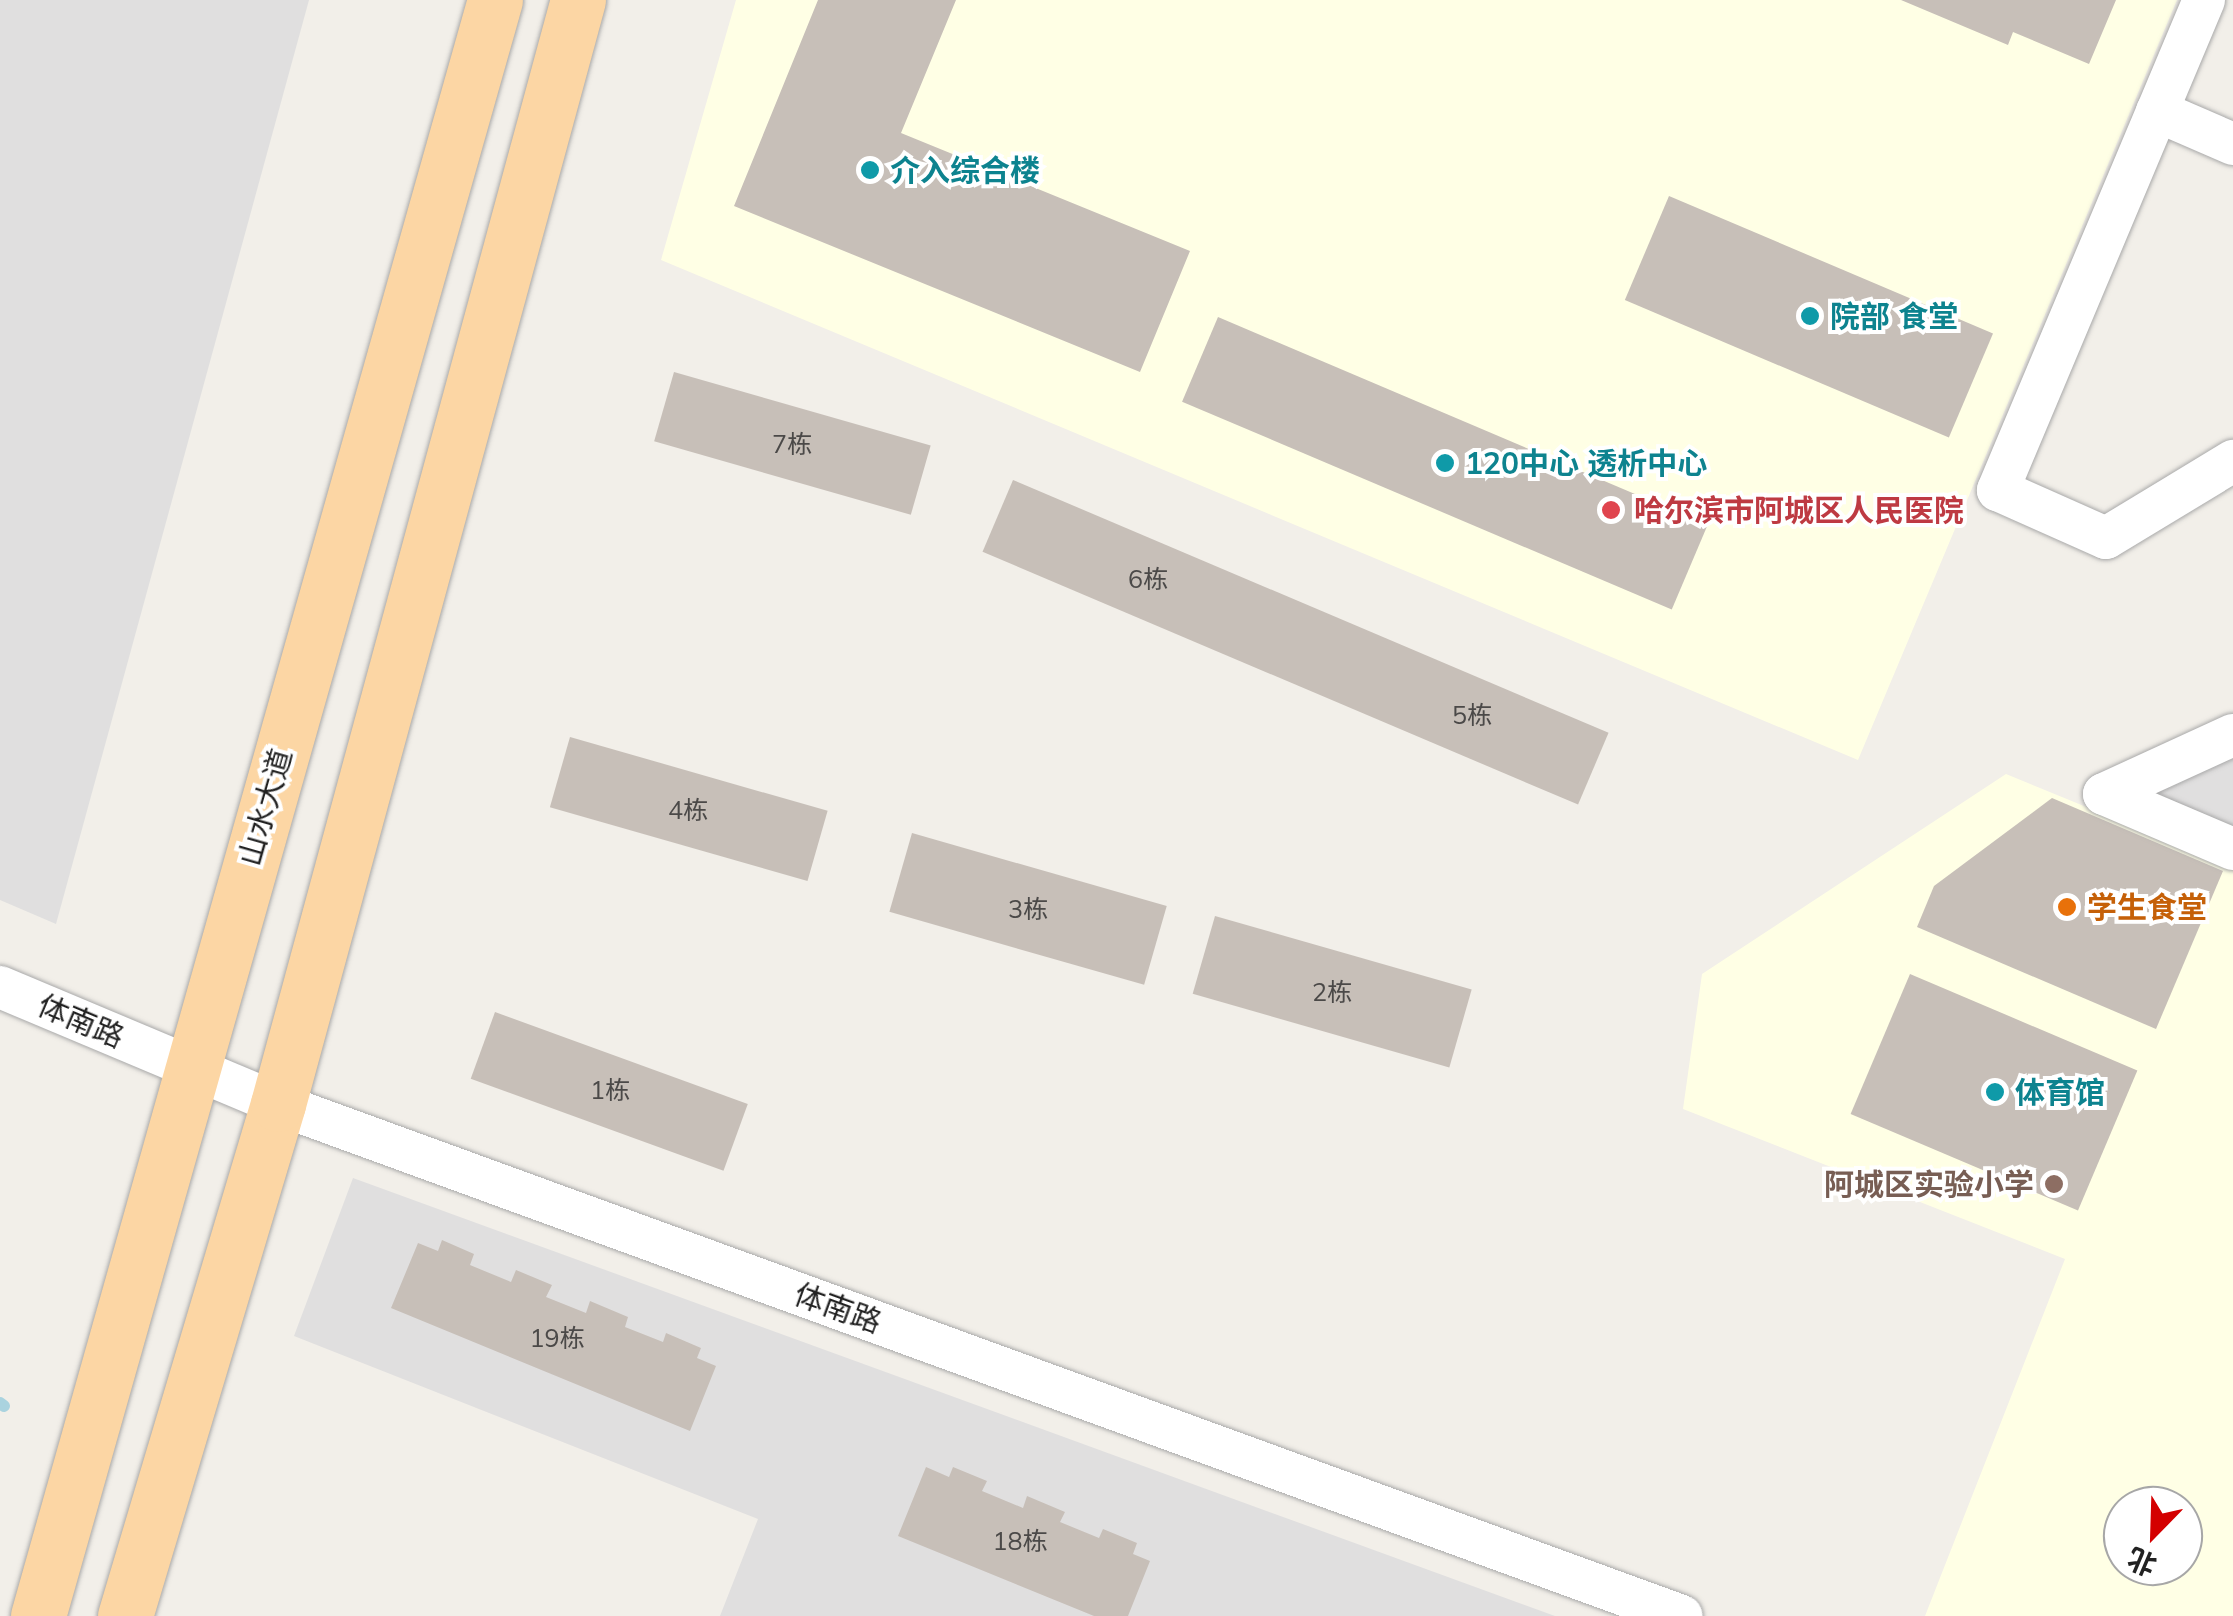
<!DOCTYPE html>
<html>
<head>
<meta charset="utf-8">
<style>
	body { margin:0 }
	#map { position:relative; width:2233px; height:1616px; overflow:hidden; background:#f2efe9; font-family:Mulish,"Noto Sans SC",sans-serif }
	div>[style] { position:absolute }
	.residential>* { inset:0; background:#e0dfdf }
	.education>* { inset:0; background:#ffffe5 }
	.stream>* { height:12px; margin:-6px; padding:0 6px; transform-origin:6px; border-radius:6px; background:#aad3df }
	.building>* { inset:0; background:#c7bfb8; transform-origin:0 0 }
	.roads { filter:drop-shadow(0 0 2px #a9a9a9) drop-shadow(0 0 2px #a9a9a9) }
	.minor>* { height:42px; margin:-21px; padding:0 21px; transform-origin:21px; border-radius:21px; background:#fff }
	.major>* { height:55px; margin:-27.5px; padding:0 27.5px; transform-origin:27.5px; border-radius:27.5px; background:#fcd6a4 }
	.dots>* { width:28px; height:28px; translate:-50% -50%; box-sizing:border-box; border:5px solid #fff; border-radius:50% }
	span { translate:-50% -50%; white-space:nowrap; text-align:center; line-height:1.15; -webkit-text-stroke:8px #fff; paint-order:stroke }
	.number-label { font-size:25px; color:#4b4948 }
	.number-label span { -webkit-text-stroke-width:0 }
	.culture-label { font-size:30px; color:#0d838f; font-weight:700 }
	.left { translate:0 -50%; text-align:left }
	.health-label { font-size:30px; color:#be3a42; font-weight:700 }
	.street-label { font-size:30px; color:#222 }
	.food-label { font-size:30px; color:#c56008; font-weight:700 }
	.education-label { font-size:30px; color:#785e54; font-weight:700 }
	.right { translate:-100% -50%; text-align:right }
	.north { position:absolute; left:2103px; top:1486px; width:100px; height:100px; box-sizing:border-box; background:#fff; border:2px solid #a7a7a7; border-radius:50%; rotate:203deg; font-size:28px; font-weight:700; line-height:40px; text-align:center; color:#222 }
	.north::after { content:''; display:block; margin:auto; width:35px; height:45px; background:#d40000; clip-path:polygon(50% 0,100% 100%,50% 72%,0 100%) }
</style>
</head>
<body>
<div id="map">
	<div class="residential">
		<div style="clip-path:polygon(0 0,309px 0,56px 924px,0 900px)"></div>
		<div style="clip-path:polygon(2233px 719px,2233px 833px,2126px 788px)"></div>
		<div style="clip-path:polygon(353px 1178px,1555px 1616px,720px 1616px,758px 1519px,294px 1336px)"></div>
	</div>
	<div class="education">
		<div style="clip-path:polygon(736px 0,2177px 0,1858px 760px,661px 260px)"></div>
		<div style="clip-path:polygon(evenodd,2006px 774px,2233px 867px,2233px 1616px,1925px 1616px,2065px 1259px,1683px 1109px,1702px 974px,2006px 774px,2123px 1506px,2183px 1506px,2183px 1566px,2123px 1566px,2123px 1506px)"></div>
	</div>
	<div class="stream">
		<div style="left:0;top:1403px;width:5px;rotate:37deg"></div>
	</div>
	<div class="building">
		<div style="clip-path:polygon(818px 0,956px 0,901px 133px,1190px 251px,1140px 372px,734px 206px)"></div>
		<div style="clip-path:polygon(1901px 0,2116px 0,2089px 64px,2013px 32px,2008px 45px)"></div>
		<div style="left:1669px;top:196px;width:352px;height:113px;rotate:23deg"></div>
		<div style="left:1218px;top:317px;width:532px;height:92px;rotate:23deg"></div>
		<div style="left:674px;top:372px;width:267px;height:72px;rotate:16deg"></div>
		<div style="left:1013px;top:480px;width:647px;height:78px;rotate:23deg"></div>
		<div style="left:570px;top:737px;width:268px;height:73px;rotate:16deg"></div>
		<div style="clip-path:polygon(2052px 798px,2223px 871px,2156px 1029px,1917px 927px,1934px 886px)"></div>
		<div style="left:912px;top:833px;width:265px;height:82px;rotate:16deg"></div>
		<div style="left:1215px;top:916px;width:267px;height:81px;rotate:16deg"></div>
		<div style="left:1910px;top:974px;width:247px;height:152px;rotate:23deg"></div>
		<div style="left:495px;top:1012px;width:269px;height:71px;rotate:20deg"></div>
		<div style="clip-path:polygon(442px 1240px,474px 1254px,470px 1265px,511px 1282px,516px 1270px,552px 1285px,546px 1297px,586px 1313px,590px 1301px,628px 1317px,625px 1327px,663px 1342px,666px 1333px,701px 1348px,697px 1358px,716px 1366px,690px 1431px,391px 1308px,418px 1243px,438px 1251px)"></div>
		<div style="clip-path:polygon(926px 1467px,949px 1477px,953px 1467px,987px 1481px,982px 1491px,1023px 1508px,1027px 1496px,1065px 1512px,1060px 1522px,1099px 1538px,1103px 1529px,1137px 1543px,1133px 1554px,1150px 1561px,1128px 1616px,1094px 1616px,898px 1536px)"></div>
	</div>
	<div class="roads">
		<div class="minor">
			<div style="left:2204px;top:0;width:532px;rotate:112.8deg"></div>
			<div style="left:1998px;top:490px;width:118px;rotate:24deg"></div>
			<div style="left:2106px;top:538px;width:149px;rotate:-31.2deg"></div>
			<div style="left:2157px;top:111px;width:83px;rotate:23.5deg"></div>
			<div style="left:2104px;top:794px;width:142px;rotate:-24.6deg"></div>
			<div style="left:2104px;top:794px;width:140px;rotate:23.1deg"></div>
			<div style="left:0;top:987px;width:302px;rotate:22.8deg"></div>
			<div style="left:278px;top:1104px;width:1494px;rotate:20.04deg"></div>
		</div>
		<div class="major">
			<div style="left:38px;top:1616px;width:1679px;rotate:-74.21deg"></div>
			<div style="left:125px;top:1616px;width:534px;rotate:-73.36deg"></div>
			<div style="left:278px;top:1104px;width:1144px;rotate:-74.8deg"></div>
		</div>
	</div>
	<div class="dots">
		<div style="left:870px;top:170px;background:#0f9aa8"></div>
		<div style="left:1810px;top:316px;background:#0f9aa8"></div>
		<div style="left:1445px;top:463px;background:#0f9aa8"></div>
		<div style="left:1611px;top:510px;background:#e0444e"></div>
		<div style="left:2067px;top:907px;background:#e8710a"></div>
		<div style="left:1995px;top:1092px;background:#0f9aa8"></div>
		<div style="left:2054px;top:1184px;background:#8d6e63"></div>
	</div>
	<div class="number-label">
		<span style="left:792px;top:444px">7栋</span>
		<span style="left:1148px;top:579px">6栋</span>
		<span style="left:1472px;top:715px">5栋</span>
		<span style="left:688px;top:810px">4栋</span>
		<span style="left:1028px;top:909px">3栋</span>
		<span style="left:1332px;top:992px">2栋</span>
		<span style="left:610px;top:1090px">1栋</span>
		<span style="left:557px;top:1338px">19栋</span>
		<span style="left:1020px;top:1541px">18栋</span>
	</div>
	<div class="culture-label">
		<span class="left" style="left:890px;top:170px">介入综合楼</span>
		<span class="left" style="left:1830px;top:316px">院部 食堂</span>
		<span class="left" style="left:1465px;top:463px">120中心 透析中心</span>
		<span class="left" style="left:2015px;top:1092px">体育馆</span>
	</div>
	<div class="health-label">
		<span class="left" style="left:1634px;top:510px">哈尔滨市阿城区人民医院</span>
	</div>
	<div class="street-label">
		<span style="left:265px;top:807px;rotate:-74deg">山水大道</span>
		<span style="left:81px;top:1021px;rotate:23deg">体南路</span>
		<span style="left:838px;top:1308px;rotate:20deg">体南路</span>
	</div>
	<div class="food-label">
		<span class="left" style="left:2087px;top:907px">学生食堂</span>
	</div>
	<div class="education-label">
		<span class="right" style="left:2034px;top:1184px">阿城区实验小学</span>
	</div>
	<div class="north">北</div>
</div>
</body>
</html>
